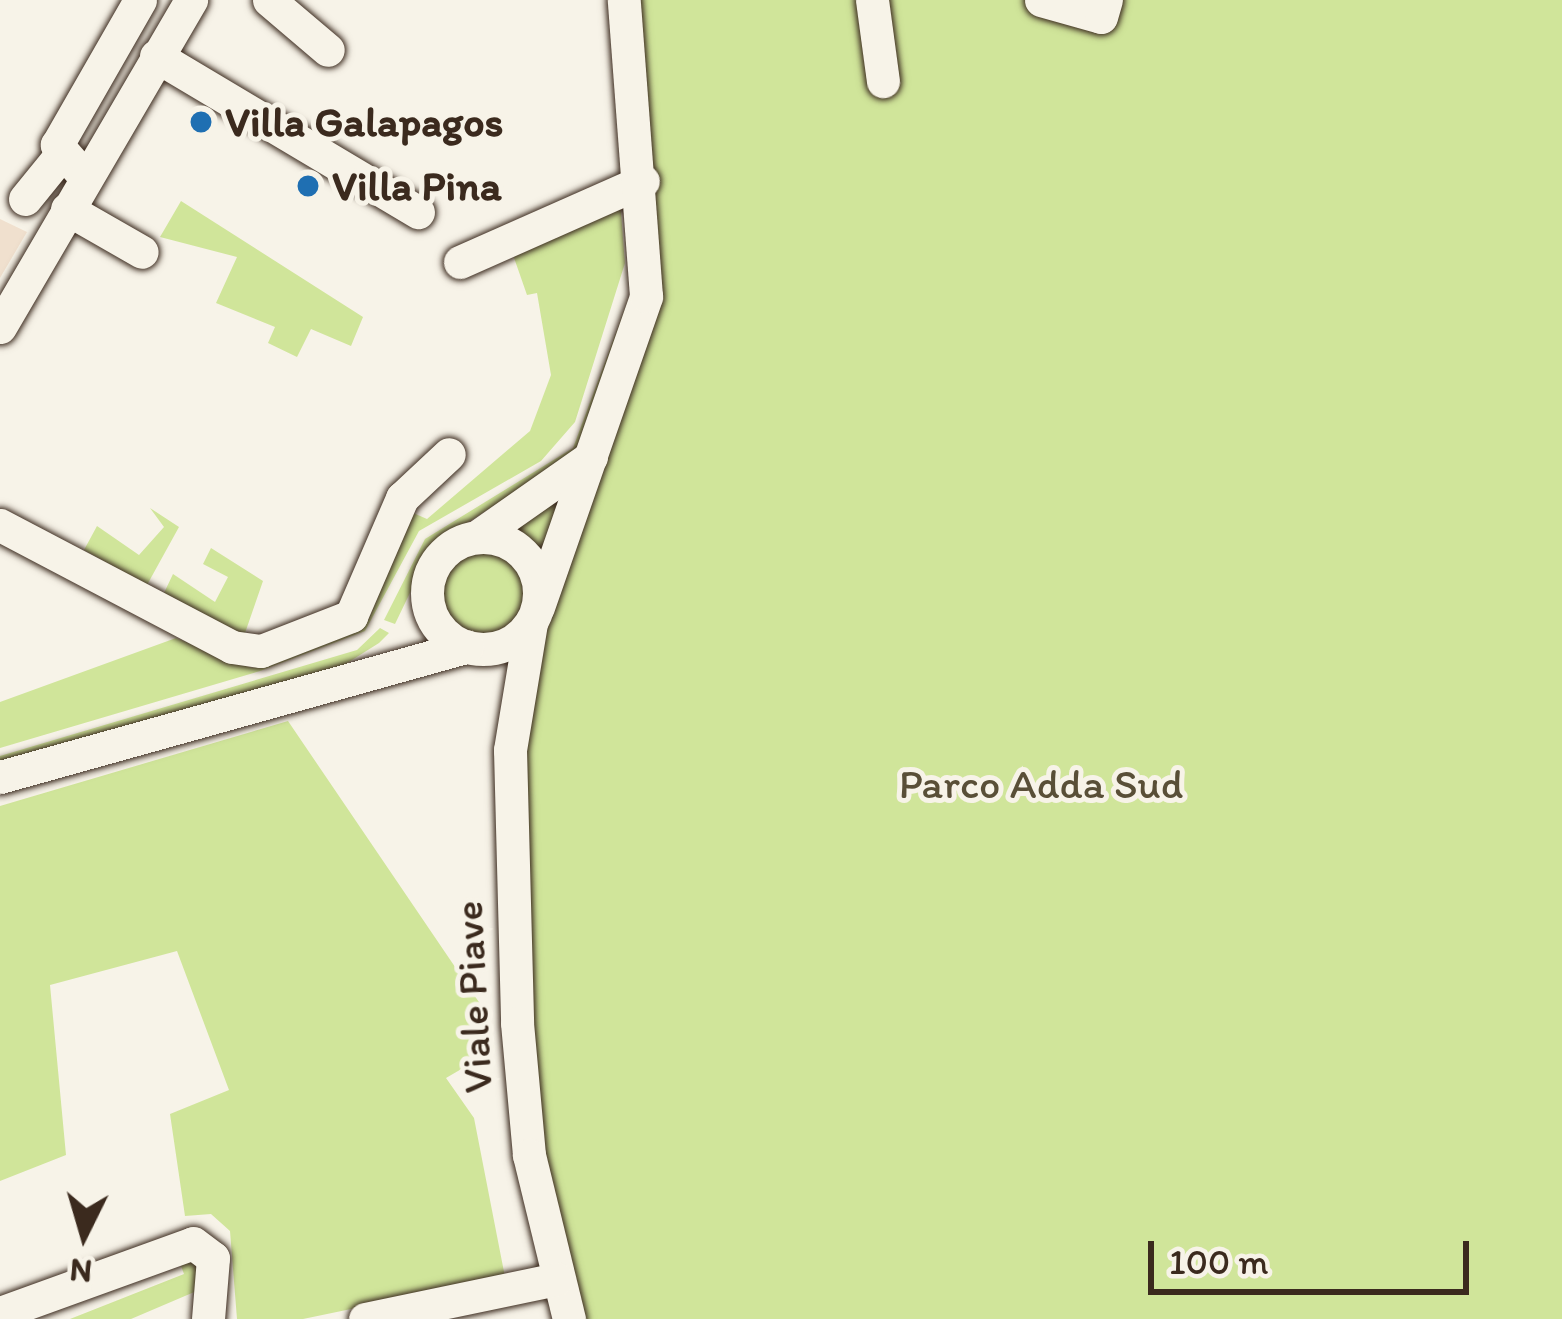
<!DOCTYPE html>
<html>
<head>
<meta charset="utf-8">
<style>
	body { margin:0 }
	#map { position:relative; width:1562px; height:1319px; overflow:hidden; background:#f7f3e8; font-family:Itim,sans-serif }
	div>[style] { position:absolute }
	.built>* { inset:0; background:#f0e0ce }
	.green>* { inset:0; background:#d0e59a }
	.round { border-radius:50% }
	.roads { filter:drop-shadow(0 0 3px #3b2a1e) drop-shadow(0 0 3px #3b2a1e) }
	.minor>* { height:33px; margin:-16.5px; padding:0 16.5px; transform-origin:16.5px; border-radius:16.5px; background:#f7f3e8 }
	.minor>.ring { margin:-16.5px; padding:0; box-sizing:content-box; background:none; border:33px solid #f7f3e8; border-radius:50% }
	.dots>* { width:33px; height:33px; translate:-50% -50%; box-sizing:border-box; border:6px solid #f7f3e8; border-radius:50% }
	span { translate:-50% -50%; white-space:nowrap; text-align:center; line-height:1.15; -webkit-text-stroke:10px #f7f3e8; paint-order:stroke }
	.poi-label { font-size:42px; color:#3b2a1e; font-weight:700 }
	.left { translate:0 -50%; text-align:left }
	.park-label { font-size:42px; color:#594f37 }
	.street-label { font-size:42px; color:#3b2a1e }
	.north { position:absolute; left:24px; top:1175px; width:120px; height:120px; -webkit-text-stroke:9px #f7f3e8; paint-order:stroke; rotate:185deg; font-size:33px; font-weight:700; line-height:48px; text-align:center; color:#3b2a1e }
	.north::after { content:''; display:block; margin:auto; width:42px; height:54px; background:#3b2a1e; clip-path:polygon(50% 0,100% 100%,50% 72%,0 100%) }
	.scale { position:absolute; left:1148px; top:1241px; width:321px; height:54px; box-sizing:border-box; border:6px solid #3b2a1e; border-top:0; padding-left:15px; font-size:36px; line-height:42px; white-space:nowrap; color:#3b2a1e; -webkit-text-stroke:9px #f7f3e8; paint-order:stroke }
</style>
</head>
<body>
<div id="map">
	<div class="built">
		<div style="clip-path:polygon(0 219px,27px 232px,0 278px)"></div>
	</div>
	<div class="green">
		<div style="clip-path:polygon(635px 0,1562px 0,1562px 1319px,579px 1319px,536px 1154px,519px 828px,537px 630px,641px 346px)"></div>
		<div style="clip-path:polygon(620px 200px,625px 263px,575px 422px,541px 461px,419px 531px,365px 631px,260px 671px,0 748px,0 702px,176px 638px,252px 668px,367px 623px,411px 512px,427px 519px,530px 431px,551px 375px,537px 293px,527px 295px,512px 252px)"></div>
		<div style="clip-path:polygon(181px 201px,363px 317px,351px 346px,311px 329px,297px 357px,268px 343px,275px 327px,216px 303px,237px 257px,160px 237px)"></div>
		<div style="clip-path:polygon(639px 271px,578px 451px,433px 545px,395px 624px,384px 620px,425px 539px,573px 448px)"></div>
		<div style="clip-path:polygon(576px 477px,538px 562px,507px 535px)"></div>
		<div style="clip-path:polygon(150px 508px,179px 527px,147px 585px,84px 550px,97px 526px,139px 555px,164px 527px)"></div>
		<div class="round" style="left:437px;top:547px;width:92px;height:92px"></div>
		<div style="clip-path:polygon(211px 548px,263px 581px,244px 636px,164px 593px,173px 574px,215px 602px,228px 577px,203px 564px)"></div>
		<div style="clip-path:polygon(380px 628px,389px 633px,379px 643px,344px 665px,0 767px,0 756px,357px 650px)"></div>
		<div style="clip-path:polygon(288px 721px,487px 1014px,494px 1050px,446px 1078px,474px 1118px,505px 1277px,303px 1319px,237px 1319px,230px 1231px,211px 1214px,185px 1216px,170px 1114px,229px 1090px,177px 951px,50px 985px,66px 1155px,0 1181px,0 806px)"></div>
		<div style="clip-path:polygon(178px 1258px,196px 1261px,199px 1290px,131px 1319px,70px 1319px,184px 1274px)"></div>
	</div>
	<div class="roads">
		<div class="minor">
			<div style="left:269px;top:0;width:77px;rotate:40.3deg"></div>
			<div style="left:872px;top:0;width:82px;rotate:82.3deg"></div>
			<div style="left:1041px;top:0;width:62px;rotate:15.8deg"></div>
			<div style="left:1101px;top:17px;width:18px;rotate:-74deg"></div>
			<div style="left:156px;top:56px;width:305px;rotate:30.8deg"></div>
			<div style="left:85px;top:177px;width:43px;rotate:-131.2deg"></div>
			<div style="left:57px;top:145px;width:167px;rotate:-60.2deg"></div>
			<div style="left:25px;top:199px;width:54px;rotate:-51deg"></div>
			<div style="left:67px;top:209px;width:86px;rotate:29.8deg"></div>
			<div style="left:460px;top:262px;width:200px;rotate:-23.9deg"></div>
			<div style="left:0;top:327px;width:379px;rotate:-59.7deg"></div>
			<div style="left:0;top:525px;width:262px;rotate:27.7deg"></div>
			<div style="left:232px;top:647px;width:29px;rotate:8deg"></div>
			<div style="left:261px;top:651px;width:97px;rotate:-21.3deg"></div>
			<div style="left:351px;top:616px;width:129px;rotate:-66.6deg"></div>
			<div style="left:402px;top:498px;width:64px;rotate:-43.1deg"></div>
			<div style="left:478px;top:536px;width:138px;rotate:-35deg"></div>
			<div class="ring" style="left:427px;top:537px;width:79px;height:79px"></div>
			<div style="left:538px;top:607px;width:329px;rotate:-70.8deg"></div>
			<div style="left:646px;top:296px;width:297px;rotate:-94.3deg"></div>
			<div style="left:531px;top:623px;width:129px;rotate:99.4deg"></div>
			<div style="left:510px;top:750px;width:273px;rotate:88.5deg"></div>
			<div style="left:517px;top:1023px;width:133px;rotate:84.8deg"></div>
			<div style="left:529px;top:1155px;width:169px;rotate:76.3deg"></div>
			<div style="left:0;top:777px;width:485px;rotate:-15.6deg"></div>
			<div style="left:0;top:1313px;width:205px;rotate:-19.9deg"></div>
			<div style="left:193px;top:1243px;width:25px;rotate:37deg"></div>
			<div style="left:213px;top:1258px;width:61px;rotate:94.7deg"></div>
			<div style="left:365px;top:1319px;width:196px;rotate:-11.8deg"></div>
		</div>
	</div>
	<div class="dots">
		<div style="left:201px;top:122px;background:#1f6fb2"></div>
		<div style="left:308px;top:186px;background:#1f6fb2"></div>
	</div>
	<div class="poi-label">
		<span class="left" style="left:225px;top:122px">Villa Galapagos</span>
		<span class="left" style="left:332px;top:186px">Villa Pina</span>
	</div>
	<div class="park-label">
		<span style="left:1041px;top:784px">Parco Adda Sud</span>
	</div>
	<div class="street-label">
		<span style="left:473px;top:997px;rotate:-93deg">Viale Piave</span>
	</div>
	<div class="north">N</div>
	<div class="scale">100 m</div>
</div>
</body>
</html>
